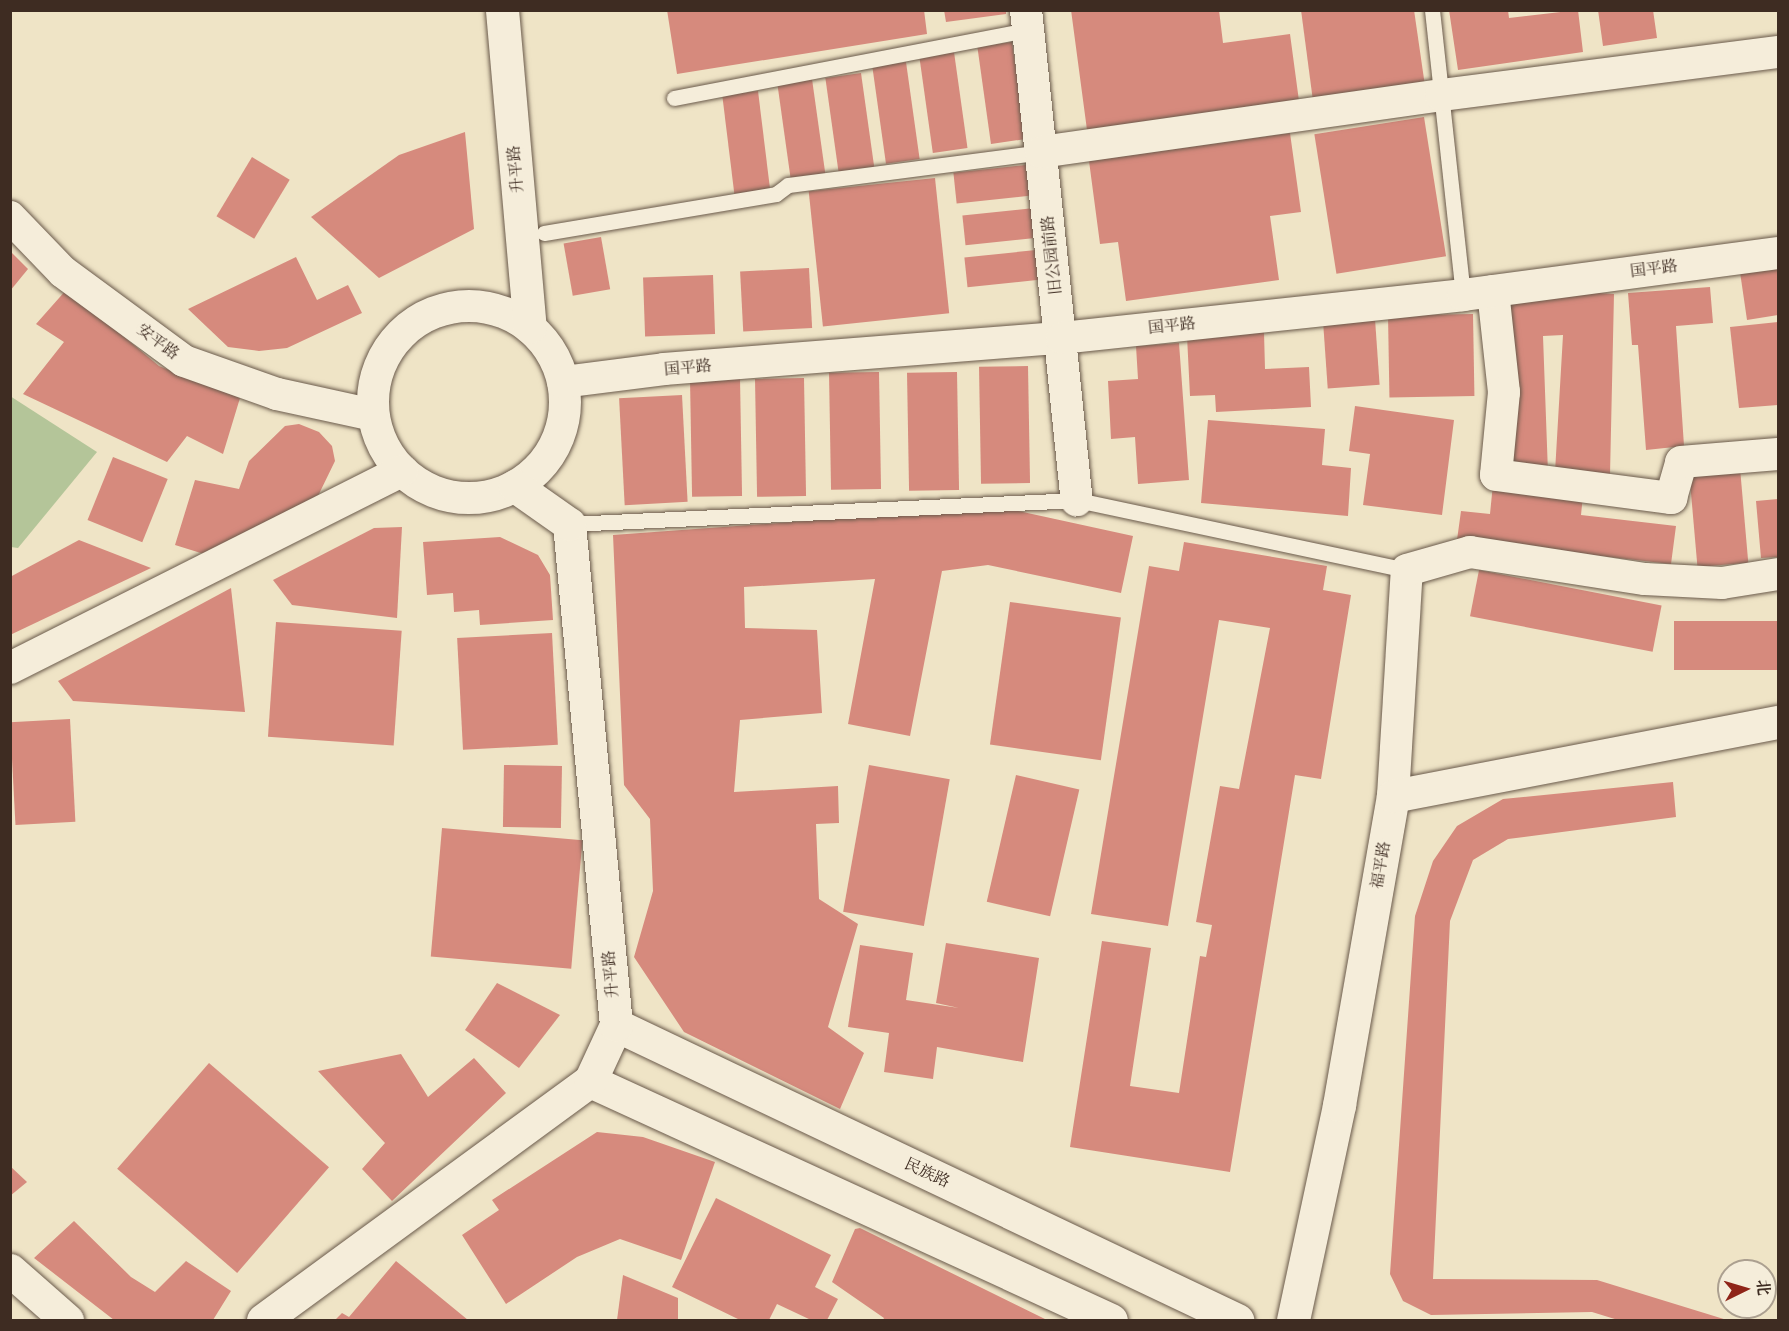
<!DOCTYPE html>
<html>
<head>
<meta charset="utf-8">
<style>
	body { margin:0 }
	#map { position:relative; width:1789px; height:1331px; overflow:hidden; background:#efe4c6; font-family:"IM FELL French Canon","Noto Serif SC",serif }
	div>[style] { position:absolute }
	.green>* { inset:0; background:#b4c599 }
	.building>* { inset:0; background:#d68a7d; transform-origin:0 0 }
	.roads { filter:drop-shadow(0 0 2px #6a5a4b) drop-shadow(0 0 2px #6a5a4b) }
	.lane>* { height:15px; margin:-7.5px; padding:0 7.5px; transform-origin:7.5px; border-radius:7.5px; background:#f5edda }
	.street>* { height:32px; margin:-16px; padding:0 16px; transform-origin:16px; border-radius:16px; background:#f5edda }
	.street>.ring { margin:-16px; padding:0; box-sizing:content-box; background:none; border:32px solid #f5edda; border-radius:50% }
	.secondary>* { height:33px; margin:-16.5px; padding:0 16.5px; transform-origin:16.5px; border-radius:16.5px; background:#f5edda }
	span { translate:-50% -50%; white-space:nowrap; text-align:center; line-height:1.15; -webkit-text-stroke:4.5px #f5edda; paint-order:stroke }
	.street-label { font-size:16px; color:#3e2c22 }
	.frame { position:absolute; inset:0; border:12px solid #3e2c22; pointer-events:none }
	.north { position:absolute; left:1717px; top:1259px; width:60px; height:60px; box-sizing:border-box; background:#f5edda; border:2px solid #aca090; border-radius:50%; rotate:85deg; font-size:16px; font-weight:700; line-height:24px; text-align:center; color:#3e2c22 }
	.north::after { content:''; display:block; margin:auto; width:21px; height:27px; background:#8f2418; clip-path:polygon(50% 0,100% 100%,50% 72%,0 100%) }
</style>
</head>
<body>
<div id="map">
	<div class="green">
		<div style="clip-path:polygon(10px 396px,97px 452px,18px 548px,11px 547px)"></div>
	</div>
	<div class="building">
		<div style="clip-path:polygon(667px 10px,924px 10px,927px 34px,677px 74px)"></div>
		<div style="clip-path:polygon(944px 10px,1006px 10px,1006px 14px,946px 22px)"></div>
		<div style="clip-path:polygon(1071px 10px,1219px 10px,1223px 43px,1290px 34px,1299px 101px,1087px 130px)"></div>
		<div style="clip-path:polygon(1301px 10px,1414px 10px,1425px 86px,1313px 101px)"></div>
		<div style="clip-path:polygon(1449px 10px,1508px 10px,1509px 18px,1578px 10px,1583px 52px,1458px 70px)"></div>
		<div style="clip-path:polygon(1598px 10px,1653px 10px,1657px 38px,1603px 46px)"></div>
		<div style="left:1012px;top:42px;width:98px;height:35px;rotate:82deg"></div>
		<div style="left:954px;top:52px;width:97px;height:35px;rotate:82deg"></div>
		<div style="left:906px;top:62px;width:98px;height:34px;rotate:82deg"></div>
		<div style="left:861px;top:73px;width:99px;height:36px;rotate:82deg"></div>
		<div style="left:812px;top:79px;width:99px;height:35px;rotate:82deg"></div>
		<div style="left:758px;top:91px;width:99px;height:36px;rotate:83deg"></div>
		<div style="left:1424px;top:117px;width:141px;height:111px;rotate:81deg"></div>
		<div style="clip-path:polygon(465px 132px,474px 229px,379px 278px,311px 217px,399px 155px)"></div>
		<div style="clip-path:polygon(1290px 133px,1301px 212px,1270px 216px,1279px 280px,1126px 301px,1118px 242px,1100px 244px,1089px 161px)"></div>
		<div style="left:252px;top:157px;width:44px;height:69px;rotate:31deg"></div>
		<div style="left:1026px;top:165px;width:31px;height:73px;rotate:84deg"></div>
		<div style="left:935px;top:178px;width:136px;height:127px;rotate:84deg"></div>
		<div style="left:1034px;top:208px;width:30px;height:72px;rotate:84deg"></div>
		<div style="left:601px;top:237px;width:53px;height:38px;rotate:80deg"></div>
		<div style="left:1036px;top:250px;width:30px;height:72px;rotate:84deg"></div>
		<div style="clip-path:polygon(10px 251px,28px 269px,10px 291px)"></div>
		<div style="clip-path:polygon(296px 257px,317px 300px,348px 285px,362px 313px,287px 348px,259px 351px,228px 347px,188px 309px)"></div>
		<div style="clip-path:polygon(1778px 266px,1778px 315px,1747px 320px,1740px 272px)"></div>
		<div style="left:809px;top:268px;width:60px;height:69px;rotate:87deg"></div>
		<div style="left:713px;top:275px;width:59px;height:70px;rotate:88deg"></div>
		<div style="clip-path:polygon(1710px 287px,1713px 323px,1676px 326px,1684px 446px,1646px 450px,1638px 345px,1632px 345px,1628px 293px)"></div>
		<div style="clip-path:polygon(67px 289px,159px 366px,240px 398px,223px 454px,187px 436px,167px 462px,23px 394px,64px 342px,36px 324px)"></div>
		<div style="clip-path:polygon(1566px 291px,1614px 294px,1610px 475px,1555px 472px,1563px 335px,1543px 336px,1548px 473px,1507px 475px,1500px 298px)"></div>
		<div style="left:1473px;top:314px;width:82px;height:85px;rotate:89deg"></div>
		<div style="left:1375px;top:319px;width:66px;height:52px;rotate:86deg"></div>
		<div style="clip-path:polygon(1778px 322px,1778px 405px,1739px 408px,1730px 327px)"></div>
		<div style="clip-path:polygon(1264px 332px,1265px 369px,1309px 367px,1311px 407px,1216px 412px,1215px 395px,1190px 396px,1187px 336px)"></div>
		<div style="clip-path:polygon(1179px 343px,1189px 480px,1138px 484px,1135px 437px,1111px 439px,1108px 381px,1138px 379px,1136px 346px)"></div>
		<div style="left:1028px;top:366px;width:117px;height:49px;rotate:89deg"></div>
		<div style="left:879px;top:372px;width:117px;height:50px;rotate:89deg"></div>
		<div style="left:957px;top:372px;width:118px;height:50px;rotate:89deg"></div>
		<div style="left:740px;top:378px;width:118px;height:50px;rotate:89deg"></div>
		<div style="left:804px;top:378px;width:118px;height:49px;rotate:89deg"></div>
		<div style="left:682px;top:395px;width:107px;height:63px;rotate:87deg"></div>
		<div style="clip-path:polygon(1355px 406px,1454px 420px,1442px 515px,1363px 505px,1370px 454px,1349px 451px)"></div>
		<div style="clip-path:polygon(1208px 420px,1325px 429px,1322px 465px,1351px 468px,1348px 516px,1201px 503px)"></div>
		<div style="clip-path:polygon(299px 424px,319px 432px,332px 446px,335px 461px,318px 496px,204px 554px,175px 545px,195px 480px,239px 489px,249px 461px,285px 426px)"></div>
		<div style="left:113px;top:457px;width:59px;height:68px;rotate:22deg"></div>
		<div style="left:1740px;top:468px;width:95px;height:51px;rotate:85deg"></div>
		<div style="clip-path:polygon(1493px 484px,1583px 495px,1581px 515px,1676px 526px,1671px 564px,1457px 540px,1461px 511px,1490px 514px)"></div>
		<div style="clip-path:polygon(1778px 499px,1778px 557px,1761px 558px,1756px 501px)"></div>
		<div style="clip-path:polygon(1000px 507px,1133px 536px,1121px 593px,988px 565px,942px 571px,910px 736px,848px 724px,875px 579px,744px 587px,745px 628px,817px 630px,822px 713px,740px 720px,734px 792px,838px 786px,839px 823px,816px 824px,819px 899px,858px 924px,828px 1027px,864px 1053px,840px 1109px,684px 1032px,634px 957px,653px 891px,650px 819px,624px 785px,613px 535px)"></div>
		<div style="clip-path:polygon(402px 527px,397px 618px,292px 605px,273px 580px,374px 528px)"></div>
		<div style="clip-path:polygon(500px 537px,538px 555px,550px 575px,553px 620px,480px 625px,479px 610px,454px 612px,453px 593px,427px 595px,423px 542px)"></div>
		<div style="clip-path:polygon(79px 540px,151px 568px,10px 635px,10px 577px)"></div>
		<div style="clip-path:polygon(1184px 542px,1327px 566px,1323px 590px,1351px 595px,1321px 779px,1295px 775px,1230px 1172px,1070px 1147px,1102px 941px,1151px 948px,1130px 1086px,1179px 1093px,1200px 956px,1206px 957px,1212px 925px,1196px 922px,1220px 786px,1239px 789px,1270px 628px,1219px 620px,1168px 926px,1091px 914px,1149px 566px,1179px 571px)"></div>
		<div style="left:1479px;top:570px;width:186px;height:47px;rotate:11deg"></div>
		<div style="clip-path:polygon(231px 588px,245px 712px,73px 701px,58px 681px)"></div>
		<div style="left:1010px;top:602px;width:112px;height:144px;rotate:8deg"></div>
		<div style="left:1778px;top:621px;width:49px;height:104px;rotate:90deg"></div>
		<div style="left:276px;top:622px;width:126px;height:115px;rotate:4deg"></div>
		<div style="left:552px;top:633px;width:112px;height:95px;rotate:87deg"></div>
		<div style="left:70px;top:719px;width:103px;height:60px;rotate:87deg"></div>
		<div style="left:504px;top:765px;width:58px;height:62px;rotate:1deg"></div>
		<div style="left:869px;top:765px;width:82px;height:149px;rotate:10deg"></div>
		<div style="left:1016px;top:775px;width:65px;height:130px;rotate:13deg"></div>
		<div style="clip-path:polygon(1673px 782px,1676px 817px,1508px 839px,1473px 860px,1450px 921px,1433px 1279px,1597px 1280px,1727px 1320px,1618px 1320px,1592px 1312px,1431px 1315px,1403px 1301px,1390px 1274px,1415px 916px,1433px 861px,1457px 826px,1503px 799px)"></div>
		<div style="left:442px;top:828px;width:141px;height:129px;rotate:5deg"></div>
		<div style="clip-path:polygon(946px 943px,1039px 958px,1023px 1062px,937px 1047px,933px 1079px,884px 1072px,889px 1033px,848px 1027px,860px 945px,913px 953px,906px 1000px,959px 1008px,936px 1003px)"></div>
		<div style="clip-path:polygon(497px 983px,560px 1015px,519px 1068px,465px 1030px)"></div>
		<div style="clip-path:polygon(401px 1054px,428px 1097px,474px 1058px,506px 1093px,392px 1201px,362px 1169px,385px 1143px,318px 1071px)"></div>
		<div style="left:209px;top:1063px;width:159px;height:140px;rotate:41deg"></div>
		<div style="clip-path:polygon(597px 1132px,643px 1137px,715px 1162px,681px 1260px,620px 1239px,577px 1257px,506px 1304px,462px 1235px,499px 1210px,492px 1200px)"></div>
		<div style="clip-path:polygon(10px 1166px,27px 1182px,10px 1196px)"></div>
		<div style="clip-path:polygon(716px 1198px,831px 1255px,815px 1287px,838px 1299px,827px 1320px,811px 1320px,777px 1304px,769px 1320px,740px 1320px,672px 1287px)"></div>
		<div style="clip-path:polygon(74px 1221px,131px 1277px,155px 1292px,186px 1261px,231px 1291px,213px 1320px,114px 1320px,34px 1258px)"></div>
		<div style="clip-path:polygon(860px 1228px,1047px 1320px,883px 1320px,884px 1318px,832px 1282px,855px 1229px)"></div>
		<div style="clip-path:polygon(396px 1261px,468px 1320px,335px 1320px,342px 1313px,349px 1317px)"></div>
		<div style="clip-path:polygon(623px 1275px,678px 1298px,678px 1320px,617px 1320px)"></div>
	</div>
	<div class="roads">
		<div class="lane">
			<div style="left:1432px;top:10px;width:287px;rotate:83.8deg"></div>
			<div style="left:674px;top:98px;width:360px;rotate:-10.9deg"></div>
			<div style="left:544px;top:233px;width:235px;rotate:-9.5deg"></div>
			<div style="left:776px;top:194px;width:15px;rotate:-37deg"></div>
			<div style="left:788px;top:185px;width:255px;rotate:-7.4deg"></div>
			<div style="left:569px;top:524px;width:509px;rotate:-2.7deg"></div>
			<div style="left:1077px;top:500px;width:337px;rotate:12deg"></div>
		</div>
		<div class="street">
			<div style="left:1026px;top:10px;width:493px;rotate:84.1deg"></div>
			<div style="left:1041px;top:152px;width:404px;rotate:-8.1deg"></div>
			<div style="left:1441px;top:95px;width:340px;rotate:-7.3deg"></div>
			<div style="left:10px;top:217px;width:76px;rotate:46.1deg"></div>
			<div style="left:63px;top:272px;width:150px;rotate:36.3deg"></div>
			<div style="left:184px;top:361px;width:99px;rotate:19.5deg"></div>
			<div style="left:277px;top:394px;width:98px;rotate:12.3deg"></div>
			<div style="left:1493px;top:291px;width:102px;rotate:83.8deg"></div>
			<div style="left:1504px;top:392px;width:83px;rotate:95.5deg"></div>
			<div style="left:1496px;top:475px;width:177px;rotate:7.5deg"></div>
			<div style="left:1671px;top:498px;width:37px;rotate:-74deg"></div>
			<div style="left:1681px;top:462px;width:97px;rotate:-4.7deg"></div>
			<div class="ring" style="left:373px;top:306px;width:160px;height:160px"></div>
			<div style="left:563px;top:382px;width:102px;rotate:-7.3deg"></div>
			<div style="left:664px;top:369px;width:399px;rotate:-4.5deg"></div>
			<div style="left:1062px;top:338px;width:403px;rotate:-6.1deg"></div>
			<div style="left:1463px;top:295px;width:318px;rotate:-7.6deg"></div>
			<div style="left:10px;top:668px;width:439px;rotate:-26.7deg"></div>
			<div style="left:1393px;top:796px;width:226px;rotate:-86.5deg"></div>
			<div style="left:1407px;top:570px;width:66px;rotate:-15.9deg"></div>
			<div style="left:1470px;top:552px;width:177px;rotate:8.8deg"></div>
			<div style="left:1645px;top:579px;width:77px;rotate:3deg"></div>
			<div style="left:1722px;top:583px;width:57px;rotate:-9.1deg"></div>
		</div>
		<div class="secondary">
			<div style="left:502px;top:10px;width:318px;rotate:85deg"></div>
			<div style="left:616px;top:1025px;width:688px;rotate:25.41deg"></div>
			<div style="left:590px;top:1081px;width:573px;rotate:24.64deg"></div>
			<div style="left:10px;top:1270px;width:76px;rotate:41.3deg"></div>
			<div style="left:263px;top:1320px;width:405px;rotate:-36.2deg"></div>
			<div style="left:590px;top:1081px;width:62px;rotate:-65.1deg"></div>
			<div style="left:616px;top:1025px;width:503px;rotate:-95.36deg"></div>
			<div style="left:569px;top:524px;width:66px;rotate:-144.9deg"></div>
			<div style="left:1293px;top:1320px;width:220px;rotate:-77.9deg"></div>
			<div style="left:1339px;top:1105px;width:314px;rotate:-80.1deg"></div>
			<div style="left:1393px;top:796px;width:392px;rotate:-10.9deg"></div>
		</div>
	</div>
	<div class="street-label">
		<span style="left:516px;top:169px;rotate:-95deg">升平路</span>
		<span style="left:1052px;top:255px;rotate:-96deg">旧公园前路</span>
		<span style="left:1654px;top:269px;rotate:-7deg">国平路</span>
		<span style="left:1172px;top:326px;rotate:-6deg">国平路</span>
		<span style="left:158px;top:342px;rotate:37deg">安平路</span>
		<span style="left:688px;top:368px;rotate:-5deg">国平路</span>
		<span style="left:1381px;top:865px;rotate:-80deg">福平路</span>
		<span style="left:611px;top:974px;rotate:-95deg">升平路</span>
		<span style="left:927px;top:1173px;rotate:25deg">民族路</span>
	</div>
	<div class="frame"></div>
	<div class="north">北</div>
</div>
</body>
</html>
